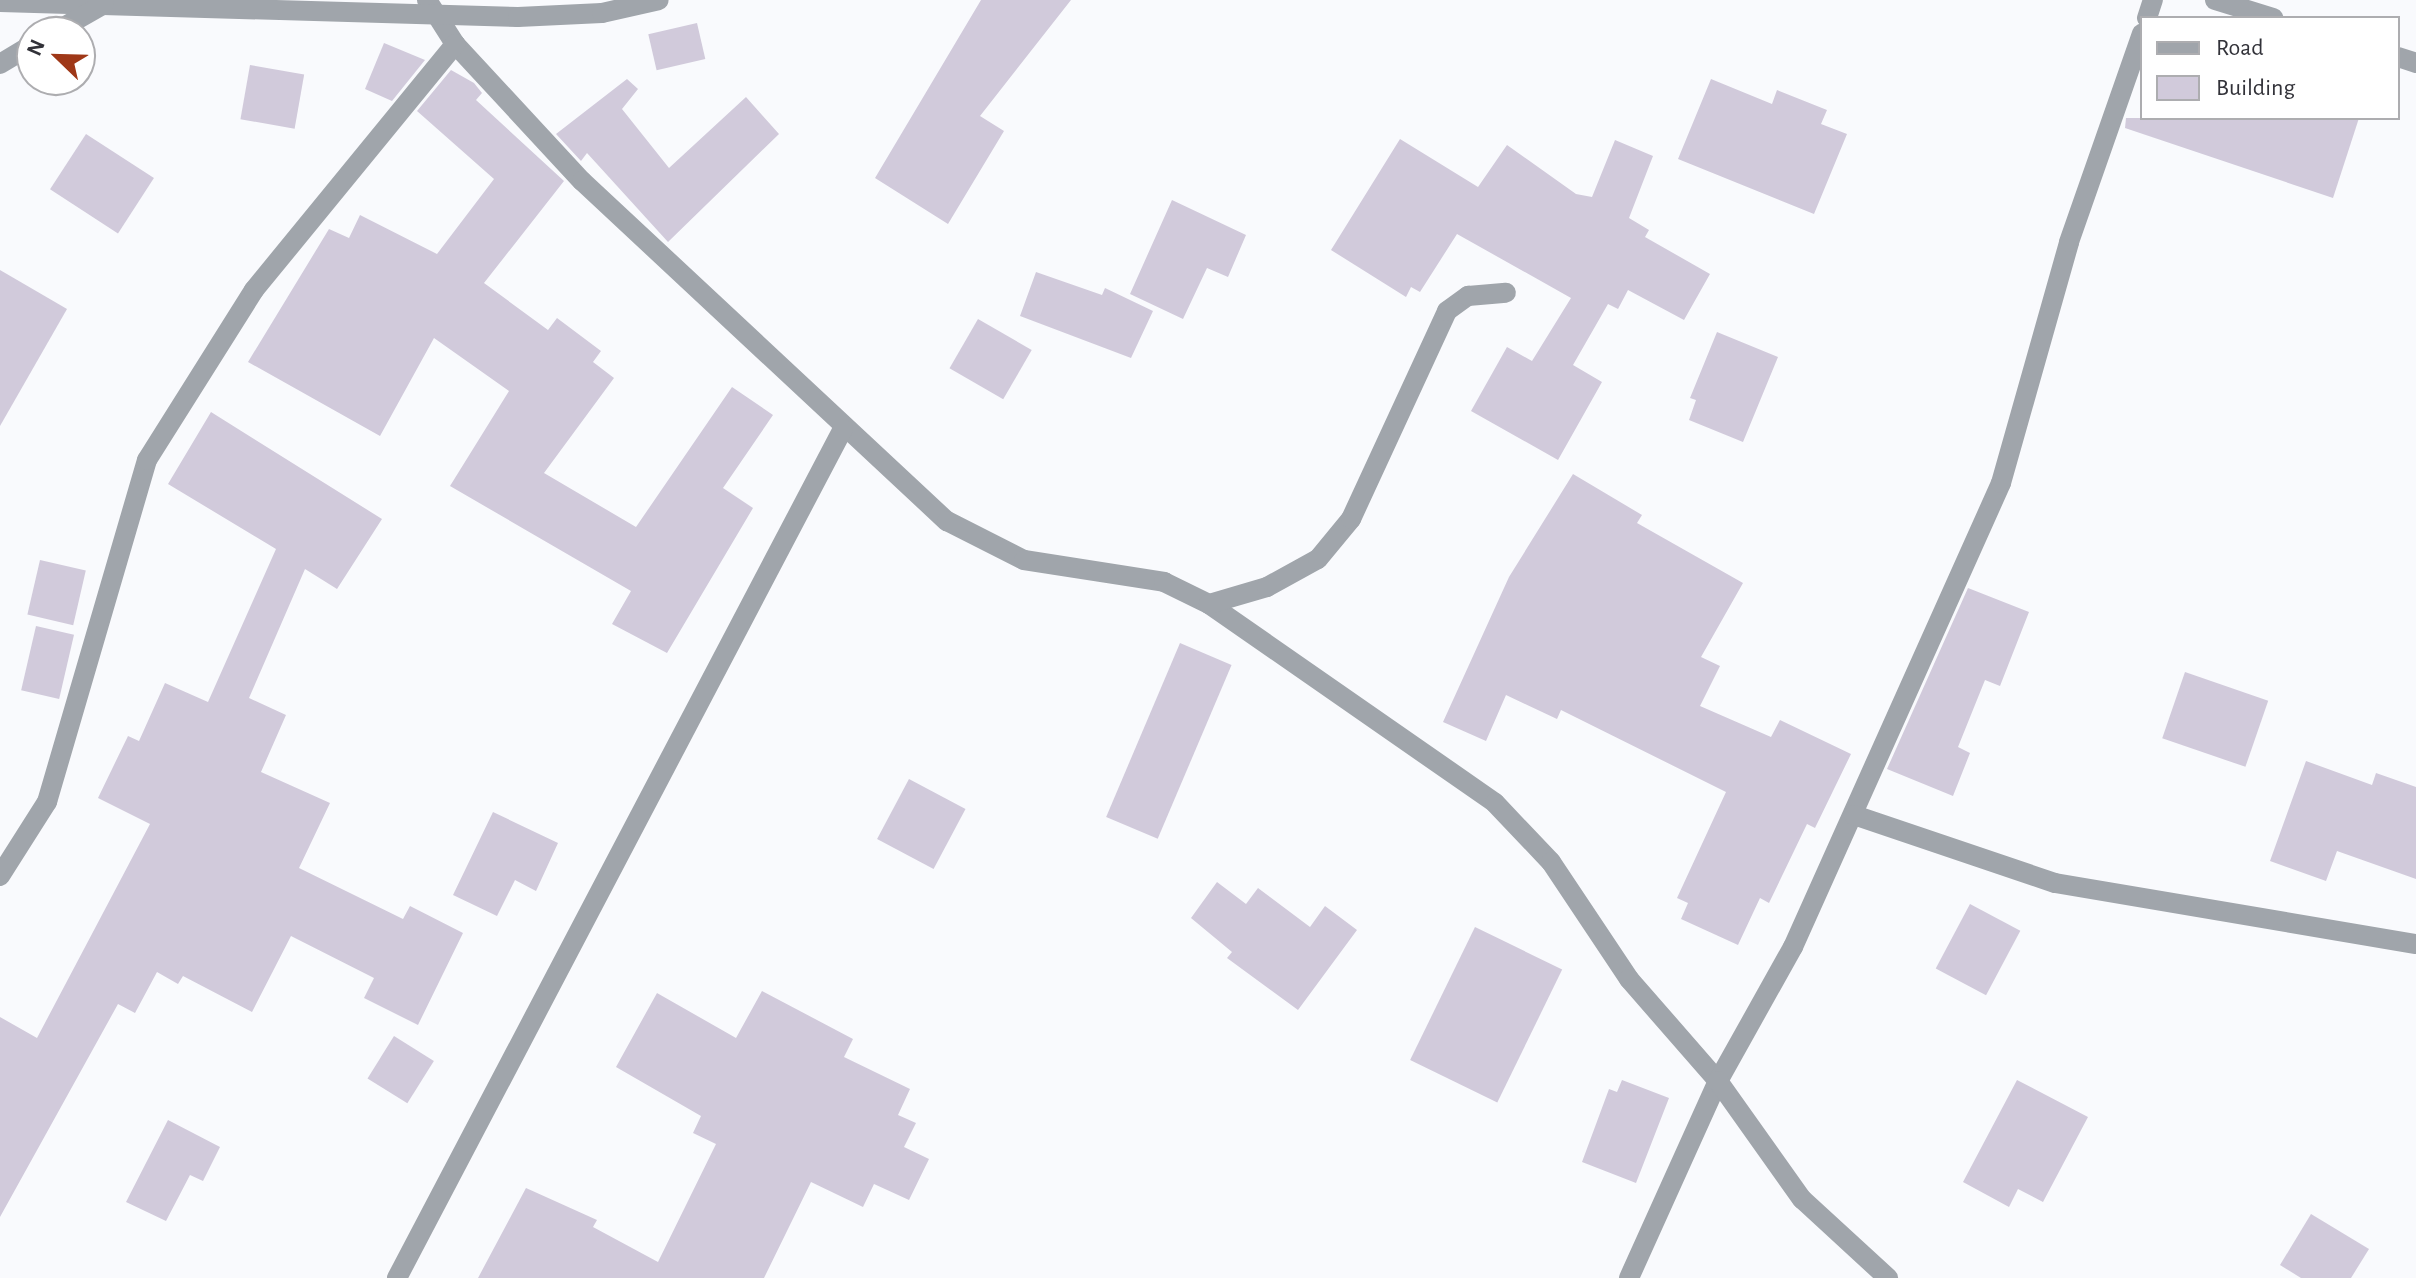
<!DOCTYPE html>
<html>
<head>
<meta charset="utf-8">
<style>
	body { margin:0 }
	#map { position:relative; width:2416px; height:1278px; overflow:hidden; background:#f9fafd; font-family:"Alegreya Sans",sans-serif }
	div>[style] { position:absolute }
	.building>* { inset:0; background:#d1cadb; transform-origin:0 0 }
	.minor>* { height:20px; margin:-10px; padding:0 10px; transform-origin:10px; border-radius:10px; background:#a0a5ab }
	span { translate:-50% -50%; white-space:nowrap; text-align:center; line-height:1.15; -webkit-text-stroke:7px #fff; paint-order:stroke }
	.legend { position:absolute; left:2140px; top:16px; width:260px; height:104px; box-sizing:border-box; background:#fff; border:2px solid #adadb0; margin:0; padding:10px 14px; list-style:none; font-size:24px; color:#323239 }
	.legend li { display:flex; align-items:center; gap:16px; height:40px }
	.legend b { width:40px; border:2px solid #adadb0 }
	.north { position:absolute; left:16px; top:16px; width:80px; height:80px; box-sizing:border-box; background:#fff; border:2px solid #adadb0; border-radius:50%; rotate:293deg; font-size:22px; font-weight:700; line-height:32px; text-align:center; color:#323239 }
	.north::after { content:''; display:block; margin:auto; width:28px; height:36px; background:#9f3818; clip-path:polygon(50% 0,100% 100%,50% 72%,0 100%) }
</style>
</head>
<body>
<div id="map">
	<div class="building">
		<div style="clip-path:polygon(981px 0,1071px 0,980px 116px,1004px 131px,948px 224px,875px 178px)"></div>
		<div style="left:697px;top:23px;width:37px;height:50px;rotate:77deg"></div>
		<div style="clip-path:polygon(384px 43px,425px 60px,392px 101px,365px 89px)"></div>
		<div style="left:250px;top:65px;width:55px;height:55px;rotate:10deg"></div>
		<div style="clip-path:polygon(451px 70px,474px 83px,482px 93px,476px 100px,564px 181px,484px 283px,548px 330px,557px 318px,601px 351px,593px 362px,614px 378px,544px 473px,636px 527px,732px 387px,773px 415px,723px 488px,753px 508px,667px 653px,612px 624px,631px 591px,450px 486px,509px 391px,434px 338px,380px 436px,248px 362px,329px 229px,349px 238px,360px 215px,437px 254px,494px 179px,417px 111px)"></div>
		<div style="clip-path:polygon(627px 79px,638px 89px,622px 109px,669px 168px,746px 97px,779px 134px,668px 242px,587px 153px,581px 161px,556px 134px)"></div>
		<div style="clip-path:polygon(1711px 79px,1772px 104px,1777px 90px,1827px 110px,1821px 124px,1847px 134px,1814px 214px,1678px 159px)"></div>
		<div style="clip-path:polygon(2126px 118px,2359px 118px,2333px 198px,2125px 128px)"></div>
		<div style="left:86px;top:134px;width:81px;height:66px;rotate:33deg"></div>
		<div style="clip-path:polygon(1400px 139px,1478px 187px,1507px 145px,1576px 194px,1592px 197px,1615px 140px,1653px 156px,1629px 218px,1649px 230px,1645px 237px,1710px 274px,1684px 320px,1628px 290px,1618px 309px,1608px 304px,1573px 365px,1602px 382px,1558px 460px,1471px 411px,1507px 347px,1532px 361px,1571px 298px,1457px 234px,1420px 292px,1411px 287px,1406px 297px,1331px 250px)"></div>
		<div style="clip-path:polygon(1172px 200px,1246px 235px,1228px 277px,1207px 268px,1183px 319px,1130px 294px)"></div>
		<div style="clip-path:polygon(0 270px,67px 309px,0 426px)"></div>
		<div style="clip-path:polygon(1036px 272px,1102px 295px,1105px 288px,1153px 311px,1131px 358px,1020px 316px)"></div>
		<div style="left:978px;top:319px;width:62px;height:57px;rotate:30deg"></div>
		<div style="clip-path:polygon(1717px 332px,1778px 357px,1743px 442px,1689px 420px,1696px 400px,1690px 398px)"></div>
		<div style="clip-path:polygon(211px 412px,382px 519px,337px 589px,305px 569px,249px 698px,286px 715px,261px 772px,330px 803px,299px 868px,403px 919px,410px 906px,463px 933px,418px 1025px,364px 998px,374px 978px,291px 936px,252px 1012px,183px 976px,178px 984px,157px 972px,135px 1013px,118px 1004px,0 1217px,0 1017px,37px 1038px,150px 824px,98px 798px,128px 736px,139px 741px,165px 683px,208px 702px,276px 549px,168px 484px)"></div>
		<div style="clip-path:polygon(1573px 474px,1642px 515px,1637px 523px,1743px 583px,1701px 657px,1720px 666px,1700px 706px,1771px 737px,1780px 720px,1851px 754px,1815px 828px,1807px 824px,1769px 903px,1760px 898px,1738px 945px,1681px 919px,1688px 903px,1677px 898px,1726px 792px,1561px 710px,1557px 719px,1506px 695px,1486px 741px,1443px 722px,1509px 577px)"></div>
		<div style="left:40px;top:560px;width:47px;height:56px;rotate:13deg"></div>
		<div style="clip-path:polygon(1968px 588px,2029px 612px,2000px 686px,1985px 680px,1958px 747px,1970px 753px,1953px 796px,1887px 769px)"></div>
		<div style="left:36px;top:626px;width:39px;height:66px;rotate:13deg"></div>
		<div style="left:1180px;top:643px;width:56px;height:189px;rotate:23deg"></div>
		<div style="left:2185px;top:672px;width:88px;height:70px;rotate:19deg"></div>
		<div style="clip-path:polygon(2306px 761px,2372px 785px,2376px 773px,2416px 787px,2416px 879px,2337px 851px,2326px 881px,2270px 861px)"></div>
		<div style="left:909px;top:779px;width:64px;height:68px;rotate:28deg"></div>
		<div style="clip-path:polygon(493px 812px,558px 843px,536px 891px,515px 880px,497px 916px,453px 895px)"></div>
		<div style="clip-path:polygon(1217px 882px,1246px 904px,1258px 888px,1310px 927px,1325px 906px,1357px 930px,1298px 1010px,1227px 958px,1232px 952px,1191px 918px)"></div>
		<div style="left:1970px;top:904px;width:57px;height:73px;rotate:28deg"></div>
		<div style="left:1475px;top:927px;width:97px;height:148px;rotate:26deg"></div>
		<div style="clip-path:polygon(762px 991px,853px 1039px,844px 1057px,910px 1089px,898px 1115px,916px 1123px,904px 1147px,929px 1159px,909px 1200px,874px 1184px,863px 1207px,811px 1182px,764px 1278px,478px 1278px,526px 1188px,597px 1220px,593px 1227px,658px 1262px,716px 1144px,693px 1133px,701px 1116px,616px 1067px,657px 993px,736px 1038px)"></div>
		<div style="left:394px;top:1036px;width:47px;height:50px;rotate:32deg"></div>
		<div style="clip-path:polygon(1622px 1080px,1669px 1098px,1636px 1183px,1582px 1162px,1609px 1089px,1617px 1092px)"></div>
		<div style="clip-path:polygon(2017px 1080px,2088px 1117px,2043px 1202px,2018px 1189px,2009px 1207px,1963px 1182px)"></div>
		<div style="clip-path:polygon(168px 1120px,220px 1147px,203px 1181px,190px 1175px,166px 1221px,126px 1202px)"></div>
		<div style="clip-path:polygon(2311px 1214px,2369px 1249px,2351px 1278px,2301px 1278px,2280px 1265px)"></div>
	</div>
	<div class="minor">
		<div style="left:427px;top:0;width:52px;rotate:57.5deg"></div>
		<div style="left:455px;top:44px;width:187px;rotate:47.2deg"></div>
		<div style="left:582px;top:181px;width:499px;rotate:43deg"></div>
		<div style="left:947px;top:521px;width:86px;rotate:26.9deg"></div>
		<div style="left:1024px;top:560px;width:142px;rotate:8.9deg"></div>
		<div style="left:1164px;top:582px;width:50px;rotate:26.1deg"></div>
		<div style="left:1209px;top:604px;width:348px;rotate:34.8deg"></div>
		<div style="left:1495px;top:803px;width:81px;rotate:46.5deg"></div>
		<div style="left:1551px;top:862px;width:141px;rotate:56.3deg"></div>
		<div style="left:1629px;top:979px;width:135px;rotate:48.9deg"></div>
		<div style="left:1718px;top:1081px;width:154px;rotate:-60.8deg"></div>
		<div style="left:1793px;top:947px;width:508px;rotate:-65.85deg"></div>
		<div style="left:2001px;top:483px;width:250px;rotate:-74.2deg"></div>
		<div style="left:2069px;top:242px;width:221px;rotate:-70.7deg"></div>
		<div style="left:2215px;top:0;width:61px;rotate:17.2deg"></div>
		<div style="left:0;top:2px;width:518px;rotate:1.66deg"></div>
		<div style="left:518px;top:17px;width:84px;rotate:-2.7deg"></div>
		<div style="left:602px;top:13px;width:58px;rotate:-12.8deg"></div>
		<div style="left:2147px;top:18px;width:19px;rotate:-72deg"></div>
		<div style="left:55px;top:32px;width:56px;rotate:-29.7deg"></div>
		<div style="left:2398px;top:57px;width:19px;rotate:18deg"></div>
		<div style="left:0;top:64px;width:37px;rotate:-31deg"></div>
		<div style="left:1209px;top:604px;width:60px;rotate:-16.3deg"></div>
		<div style="left:1267px;top:587px;width:58px;rotate:-28.8deg"></div>
		<div style="left:1318px;top:559px;width:52px;rotate:-50.5deg"></div>
		<div style="left:1351px;top:519px;width:229px;rotate:-65.2deg"></div>
		<div style="left:1447px;top:311px;width:26px;rotate:-36deg"></div>
		<div style="left:1468px;top:296px;width:38px;rotate:-5deg"></div>
		<div style="left:1854px;top:815px;width:212px;rotate:18.7deg"></div>
		<div style="left:2055px;top:883px;width:366px;rotate:9.6deg"></div>
		<div style="left:0;top:876px;width:88px;rotate:-57.6deg"></div>
		<div style="left:47px;top:802px;width:356px;rotate:-73.7deg"></div>
		<div style="left:147px;top:460px;width:201px;rotate:-57.8deg"></div>
		<div style="left:254px;top:290px;width:318px;rotate:-50.7deg"></div>
		<div style="left:397px;top:1278px;width:959px;rotate:-62.29deg"></div>
		<div style="left:1629px;top:1278px;width:216px;rotate:-65.7deg"></div>
		<div style="left:1718px;top:1081px;width:145px;rotate:54.6deg"></div>
		<div style="left:1802px;top:1199px;width:117px;rotate:42.6deg"></div>
	</div>
	<ul class="legend">
	<li><b style="height:10px;background:#a0a5ab"></b>Road</li>
	<li><b style="height:22px;background:#d1cadb"></b>Building</li>
	</ul>
	<div class="north">N</div>
</div>
</body>
</html>
